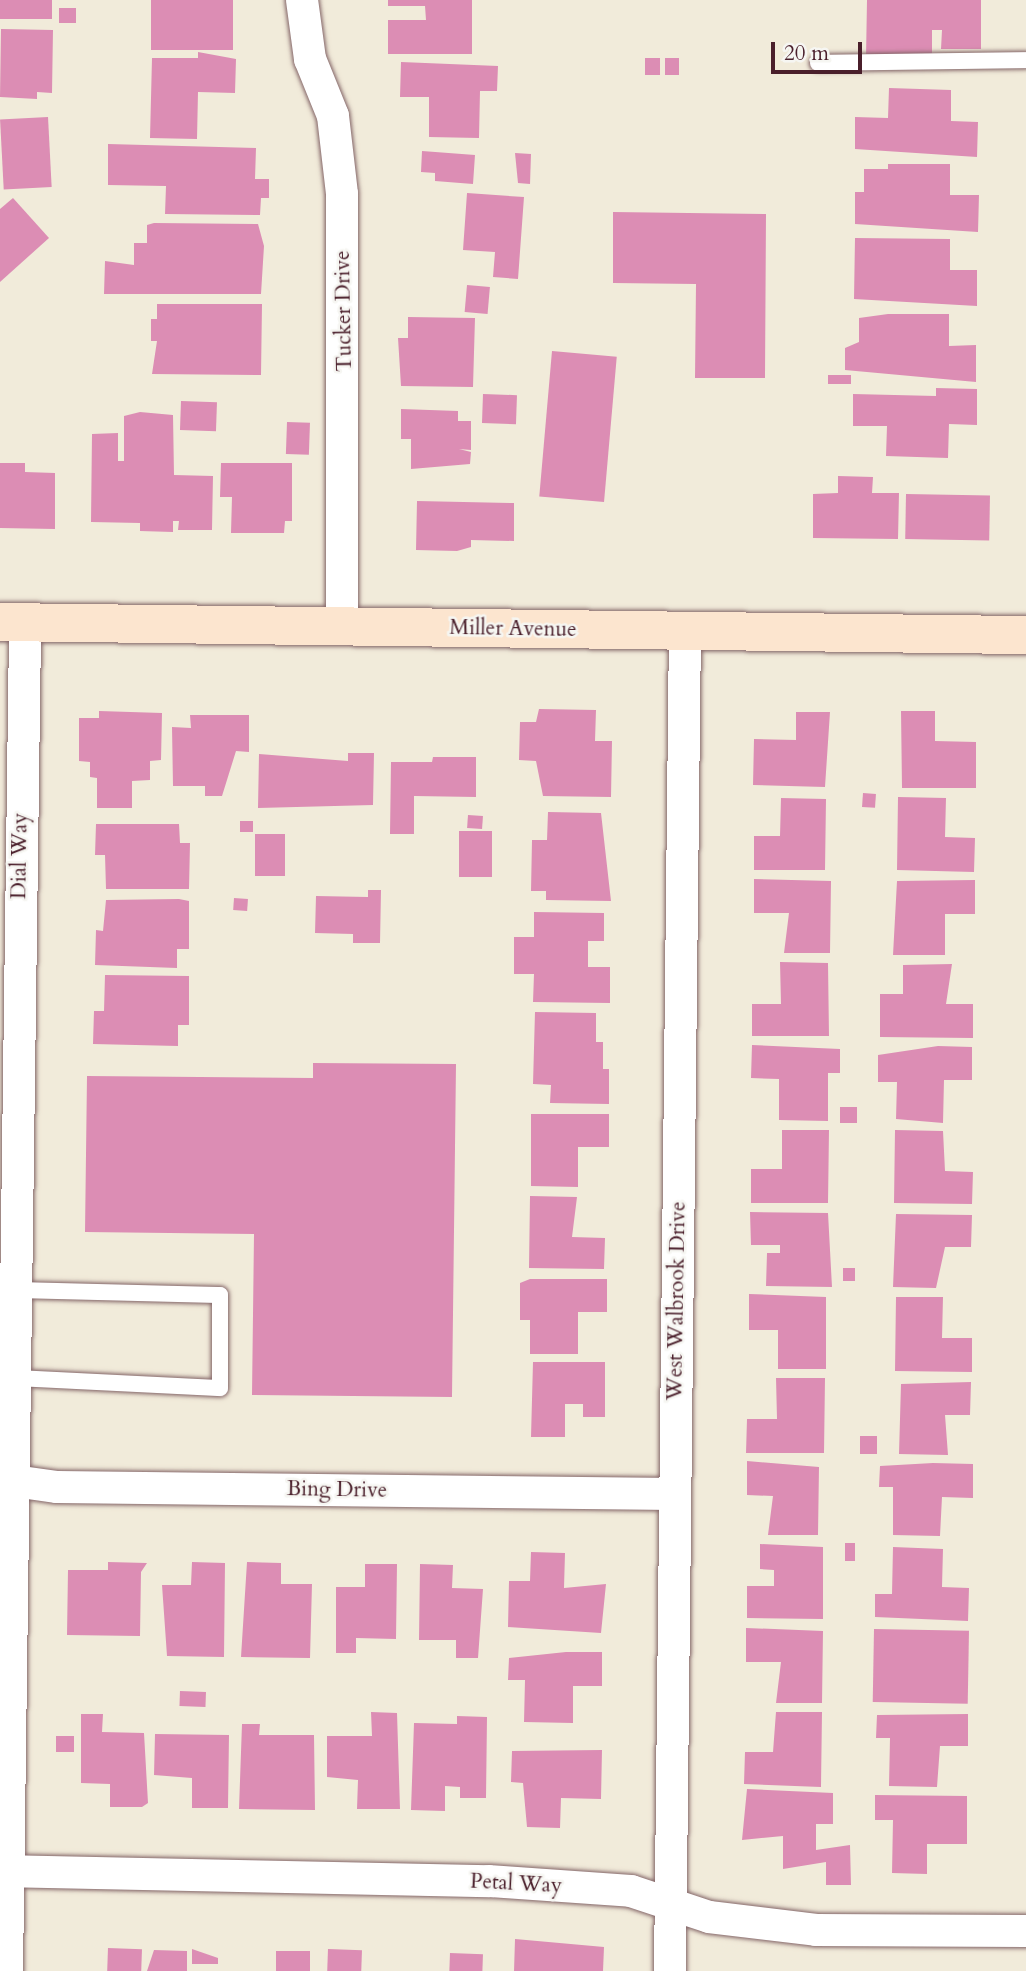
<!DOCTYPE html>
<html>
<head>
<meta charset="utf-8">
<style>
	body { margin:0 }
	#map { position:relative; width:1026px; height:1971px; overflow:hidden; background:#f1ebda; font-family:Cardo,serif }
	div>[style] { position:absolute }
	.building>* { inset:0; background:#dc8db4; transform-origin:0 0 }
	.roads { filter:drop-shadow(0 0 2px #846668) drop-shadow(0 0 2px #846668) }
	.service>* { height:16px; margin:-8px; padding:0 8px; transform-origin:8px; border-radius:8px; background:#fff }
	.minor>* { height:32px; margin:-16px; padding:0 16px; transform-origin:16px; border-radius:16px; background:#fff }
	.secondary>* { height:38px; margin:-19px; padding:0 19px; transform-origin:19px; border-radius:19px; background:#fce5cf }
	span { translate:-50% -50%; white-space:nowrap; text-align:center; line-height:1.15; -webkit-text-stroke:5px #f6f6f2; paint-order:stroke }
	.street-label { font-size:21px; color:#4a1f2b }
	.scale { position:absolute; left:771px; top:42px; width:91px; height:32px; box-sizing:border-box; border:4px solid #4a1f2b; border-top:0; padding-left:9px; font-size:21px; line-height:24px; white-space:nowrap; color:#4a1f2b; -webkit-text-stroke:5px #f6f6f2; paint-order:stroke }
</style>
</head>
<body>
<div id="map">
	<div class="building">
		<div style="left:0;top:0;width:52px;height:19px"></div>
		<div style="left:151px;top:0;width:82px;height:50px"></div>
		<div style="clip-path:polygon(388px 0,472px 0,472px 54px,388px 54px,388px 20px,426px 20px,425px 6px,388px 6px)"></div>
		<div style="clip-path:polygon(867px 0,981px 0,981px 49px,941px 49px,942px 30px,932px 30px,932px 58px,866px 58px)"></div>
		<div style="left:59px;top:8px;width:17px;height:15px"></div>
		<div style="clip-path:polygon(1px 29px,53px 30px,52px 93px,37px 92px,37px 99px,0 97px)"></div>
		<div style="clip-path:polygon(198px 52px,236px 59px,235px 93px,198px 92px,197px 139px,150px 138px,152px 58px,198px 58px)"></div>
		<div style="left:660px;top:58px;width:17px;height:15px;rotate:90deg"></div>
		<div style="left:665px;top:58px;width:14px;height:17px"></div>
		<div style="clip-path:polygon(401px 62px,498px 66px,497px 91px,480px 91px,479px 138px,429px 137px,429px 97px,400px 97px)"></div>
		<div style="clip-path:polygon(889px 88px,951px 90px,951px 121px,978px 122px,977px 157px,855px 149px,855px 117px,888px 118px)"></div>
		<div style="left:48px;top:117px;width:70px;height:48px;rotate:87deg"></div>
		<div style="clip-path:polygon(108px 144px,256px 148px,255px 179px,269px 179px,269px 198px,261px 198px,260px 215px,165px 214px,166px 186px,108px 185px)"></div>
		<div style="clip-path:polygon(422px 151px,475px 155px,473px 184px,435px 181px,435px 173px,421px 172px)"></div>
		<div style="clip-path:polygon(515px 153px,531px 154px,530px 184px,518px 183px)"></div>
		<div style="clip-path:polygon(888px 164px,950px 164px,950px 195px,979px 195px,978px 232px,855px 224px,855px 192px,864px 192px,864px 169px,888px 169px)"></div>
		<div style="clip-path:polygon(467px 193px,524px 197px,518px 279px,493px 277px,495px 252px,463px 250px)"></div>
		<div style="clip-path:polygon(13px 198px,49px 238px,0 282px,0 209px)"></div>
		<div style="clip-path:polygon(613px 212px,766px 214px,765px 378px,695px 378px,696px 284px,613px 283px)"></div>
		<div style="clip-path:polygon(154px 223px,258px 224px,264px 246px,261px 294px,104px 294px,105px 261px,134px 265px,134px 243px,147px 243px,147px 225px)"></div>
		<div style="clip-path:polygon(855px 238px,950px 239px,950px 270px,977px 270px,977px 306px,854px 299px)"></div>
		<div style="left:467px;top:285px;width:23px;height:27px;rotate:5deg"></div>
		<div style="clip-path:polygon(157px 304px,262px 304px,261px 375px,152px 374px,157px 341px,151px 341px,151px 319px,157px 319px)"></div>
		<div style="clip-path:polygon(888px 314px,949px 314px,949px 346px,976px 345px,976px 382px,845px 370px,845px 348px,859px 342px,859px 318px)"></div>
		<div style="clip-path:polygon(408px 317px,475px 318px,473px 387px,401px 386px,398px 338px,408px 338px)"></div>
		<div style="left:552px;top:351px;width:65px;height:146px;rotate:5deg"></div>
		<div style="left:851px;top:375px;width:9px;height:23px;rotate:90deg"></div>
		<div style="clip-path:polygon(936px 388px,977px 389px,977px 425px,949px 424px,948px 458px,886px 456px,887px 426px,853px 426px,853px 394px,936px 396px)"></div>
		<div style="left:483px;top:394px;width:34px;height:29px;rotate:2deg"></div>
		<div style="left:181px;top:401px;width:36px;height:29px;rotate:2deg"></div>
		<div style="clip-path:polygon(401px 409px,458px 411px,458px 421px,471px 421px,471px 450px,459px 449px,471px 452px,470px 464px,411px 469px,411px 439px,401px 439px)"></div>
		<div style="clip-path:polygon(140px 412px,173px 415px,174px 475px,213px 476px,212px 530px,178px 530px,179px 521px,173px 521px,173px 532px,140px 531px,140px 523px,91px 522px,92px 434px,118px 433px,118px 461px,124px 461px,124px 416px)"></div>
		<div style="left:287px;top:422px;width:23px;height:32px;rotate:2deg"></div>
		<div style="clip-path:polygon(0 463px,25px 463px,25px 472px,55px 473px,55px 529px,0 528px)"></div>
		<div style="clip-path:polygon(221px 463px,292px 463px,292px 521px,285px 521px,284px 533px,231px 533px,232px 497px,220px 497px)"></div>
		<div style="clip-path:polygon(838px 476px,873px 477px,872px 493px,899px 493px,898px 539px,813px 538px,813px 494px,838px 493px)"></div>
		<div style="left:906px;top:494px;width:84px;height:45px;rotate:1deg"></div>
		<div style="clip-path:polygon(417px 501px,514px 503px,514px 541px,471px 540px,471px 547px,457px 551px,416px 550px)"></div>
		<div style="clip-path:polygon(539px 709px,596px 710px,595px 741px,612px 741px,611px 797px,543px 796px,536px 761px,519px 760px,520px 722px,536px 722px)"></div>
		<div style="clip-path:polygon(99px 711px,162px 713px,161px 760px,150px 761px,150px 780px,132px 781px,132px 808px,97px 808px,97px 778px,90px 777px,90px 762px,79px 761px,79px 718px,99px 718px)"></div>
		<div style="clip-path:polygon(901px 711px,935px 711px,935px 741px,976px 742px,976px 788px,902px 788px)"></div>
		<div style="clip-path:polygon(796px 712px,830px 712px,825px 787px,753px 785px,754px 739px,796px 740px)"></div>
		<div style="clip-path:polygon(190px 715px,249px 715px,249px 752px,236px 751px,222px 796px,205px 796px,205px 786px,173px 786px,172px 727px,191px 728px)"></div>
		<div style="clip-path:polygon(348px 753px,374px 753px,373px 805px,258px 808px,259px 754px,348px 761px)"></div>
		<div style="clip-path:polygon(433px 757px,476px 757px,476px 797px,414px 796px,414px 834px,390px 834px,391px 762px,432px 762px)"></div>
		<div style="left:863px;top:793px;width:13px;height:14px;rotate:4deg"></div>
		<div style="clip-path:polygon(898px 797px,946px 798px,945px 837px,975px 838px,974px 872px,897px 870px)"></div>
		<div style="clip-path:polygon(781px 798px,826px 799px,825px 870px,754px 870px,754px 836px,780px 836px)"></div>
		<div style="clip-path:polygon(548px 812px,601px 813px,611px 901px,546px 900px,546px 891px,531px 891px,532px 840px,547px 840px)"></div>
		<div style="left:468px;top:815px;width:15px;height:13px;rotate:4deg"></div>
		<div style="left:240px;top:821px;width:13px;height:11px"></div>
		<div style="clip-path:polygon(96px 824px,179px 824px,180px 843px,190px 843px,189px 889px,106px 889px,105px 855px,95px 855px)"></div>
		<div style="left:459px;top:831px;width:33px;height:46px"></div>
		<div style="left:255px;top:834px;width:30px;height:42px"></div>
		<div style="clip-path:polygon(754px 879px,831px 881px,830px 953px,784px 953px,789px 913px,754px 913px)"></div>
		<div style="clip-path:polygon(975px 880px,975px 914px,945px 914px,945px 955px,893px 955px,897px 881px)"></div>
		<div style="clip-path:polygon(368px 890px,381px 890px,380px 943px,353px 943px,353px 934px,315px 933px,316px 896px,368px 897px)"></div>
		<div style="left:234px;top:898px;width:14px;height:12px;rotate:4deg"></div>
		<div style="clip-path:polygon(179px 899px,189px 901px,189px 949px,177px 949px,177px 968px,95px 965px,96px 930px,103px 931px,106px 900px)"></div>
		<div style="clip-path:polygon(534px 912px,604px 913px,604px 941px,588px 941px,588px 967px,610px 967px,610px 1003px,533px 1002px,534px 974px,514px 974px,514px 937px,534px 937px)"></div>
		<div style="clip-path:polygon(780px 962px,828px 963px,829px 1036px,752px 1036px,752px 1004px,781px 1004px)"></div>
		<div style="clip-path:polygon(952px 964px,946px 1004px,973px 1004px,973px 1038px,880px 1037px,880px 994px,903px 994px,903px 965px)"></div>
		<div style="clip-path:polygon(105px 975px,189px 976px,189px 1025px,178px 1025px,178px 1046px,93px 1044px,94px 1011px,104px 1011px)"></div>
		<div style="clip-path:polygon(535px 1012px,596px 1013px,596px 1042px,603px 1042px,603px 1069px,609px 1069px,609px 1104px,550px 1103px,551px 1085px,533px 1084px)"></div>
		<div style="clip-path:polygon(752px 1045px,840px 1049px,840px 1073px,828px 1073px,828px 1121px,779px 1120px,779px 1079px,751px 1078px)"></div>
		<div style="clip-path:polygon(938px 1046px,972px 1047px,972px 1080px,944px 1080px,943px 1123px,896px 1119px,897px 1082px,878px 1082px,878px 1055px)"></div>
		<div style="clip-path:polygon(313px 1063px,456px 1064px,452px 1397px,252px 1395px,254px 1234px,85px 1232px,87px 1076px,313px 1078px)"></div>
		<div style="left:857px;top:1107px;width:16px;height:17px;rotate:90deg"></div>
		<div style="clip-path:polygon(531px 1114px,609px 1114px,609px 1147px,578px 1147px,578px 1187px,531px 1186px)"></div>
		<div style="clip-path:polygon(782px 1130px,829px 1130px,828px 1203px,751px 1203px,751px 1169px,782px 1169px)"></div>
		<div style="clip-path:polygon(895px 1130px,943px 1131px,945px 1171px,973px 1172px,972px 1204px,894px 1203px)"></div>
		<div style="clip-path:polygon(530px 1196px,577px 1197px,572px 1237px,605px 1238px,604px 1269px,529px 1268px)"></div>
		<div style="clip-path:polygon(750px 1212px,828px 1213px,832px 1287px,766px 1286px,767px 1253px,780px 1253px,780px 1245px,751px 1245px)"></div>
		<div style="clip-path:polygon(896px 1214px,972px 1215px,971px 1247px,945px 1247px,936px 1288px,893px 1287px)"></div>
		<div style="left:843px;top:1268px;width:12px;height:13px"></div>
		<div style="clip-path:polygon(530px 1279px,607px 1279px,607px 1312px,578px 1312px,578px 1354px,530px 1354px,530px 1320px,520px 1320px,520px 1283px)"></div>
		<div style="clip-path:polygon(749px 1294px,826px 1297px,826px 1369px,778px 1369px,778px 1330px,749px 1330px)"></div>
		<div style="clip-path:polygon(896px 1297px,943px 1297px,942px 1338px,972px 1338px,972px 1372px,895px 1371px)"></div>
		<div style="clip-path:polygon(533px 1362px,605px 1362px,605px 1417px,583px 1417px,583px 1404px,565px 1404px,565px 1437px,531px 1437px)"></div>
		<div style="clip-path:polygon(776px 1378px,825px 1378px,824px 1453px,746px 1453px,747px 1419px,777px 1419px)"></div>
		<div style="clip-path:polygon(971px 1382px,970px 1415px,945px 1415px,948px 1455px,899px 1454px,901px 1384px)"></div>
		<div style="left:860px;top:1436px;width:17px;height:18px"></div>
		<div style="clip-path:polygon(747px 1461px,819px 1467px,818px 1535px,768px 1535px,773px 1496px,747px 1495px)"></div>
		<div style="clip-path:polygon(933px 1463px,973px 1464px,973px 1498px,942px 1497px,940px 1536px,893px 1535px,893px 1487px,879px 1487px,880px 1466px)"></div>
		<div style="left:845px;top:1543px;width:10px;height:18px"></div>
		<div style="clip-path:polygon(760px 1544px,823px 1547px,823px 1619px,747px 1618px,747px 1586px,774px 1586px,774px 1570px,760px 1569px)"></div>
		<div style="clip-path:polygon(893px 1547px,943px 1549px,942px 1587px,969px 1588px,968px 1621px,875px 1617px,875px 1594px,892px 1594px)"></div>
		<div style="clip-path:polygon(531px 1552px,565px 1553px,564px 1588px,606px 1584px,601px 1633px,508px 1627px,509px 1581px,530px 1581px)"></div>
		<div style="clip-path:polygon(108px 1562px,147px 1563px,141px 1572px,140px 1636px,67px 1635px,68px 1570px,108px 1570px)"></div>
		<div style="clip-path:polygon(192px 1562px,225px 1563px,224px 1657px,167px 1656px,162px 1585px,191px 1585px)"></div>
		<div style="clip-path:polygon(247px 1562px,281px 1563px,281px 1584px,312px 1584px,310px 1658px,241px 1657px)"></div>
		<div style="clip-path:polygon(365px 1564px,397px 1564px,396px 1639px,356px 1638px,356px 1653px,336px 1653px,336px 1587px,365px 1587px)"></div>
		<div style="clip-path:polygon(420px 1564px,453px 1565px,452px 1588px,483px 1589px,478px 1658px,456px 1658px,456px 1640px,419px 1640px)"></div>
		<div style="clip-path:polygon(746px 1628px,823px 1631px,822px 1703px,776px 1703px,781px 1662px,746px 1662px)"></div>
		<div style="left:874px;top:1629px;width:95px;height:73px;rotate:1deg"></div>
		<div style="clip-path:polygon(566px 1652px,602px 1652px,602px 1686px,573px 1686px,573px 1723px,524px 1722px,525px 1680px,508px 1680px,509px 1658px)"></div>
		<div style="left:180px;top:1691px;width:26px;height:15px;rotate:2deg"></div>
		<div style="clip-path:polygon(371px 1712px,397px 1713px,400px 1809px,357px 1809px,358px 1780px,327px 1777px,327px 1736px,372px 1736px)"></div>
		<div style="clip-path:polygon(776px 1712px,822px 1712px,821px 1787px,744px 1784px,745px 1752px,773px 1752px)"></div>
		<div style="clip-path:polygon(81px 1714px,103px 1714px,102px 1732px,144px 1733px,148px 1803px,142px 1807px,110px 1807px,110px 1784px,81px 1783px)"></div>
		<div style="clip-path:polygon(968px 1714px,968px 1746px,940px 1746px,937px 1787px,889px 1786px,890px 1738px,876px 1738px,877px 1715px)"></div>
		<div style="clip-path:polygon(457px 1716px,487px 1717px,486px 1798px,460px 1798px,460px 1787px,445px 1786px,445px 1811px,411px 1810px,414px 1723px,457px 1724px)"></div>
		<div style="clip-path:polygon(242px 1724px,260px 1724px,259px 1735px,314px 1735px,315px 1810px,239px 1809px)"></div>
		<div style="clip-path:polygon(155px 1734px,229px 1735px,228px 1808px,192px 1808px,192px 1778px,154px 1775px)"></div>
		<div style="left:56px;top:1736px;width:18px;height:16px"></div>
		<div style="clip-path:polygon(602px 1750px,601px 1799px,561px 1798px,560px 1828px,527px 1827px,523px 1783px,511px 1782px,512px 1751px)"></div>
		<div style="clip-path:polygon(747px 1789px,833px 1793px,833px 1824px,816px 1824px,816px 1850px,850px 1845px,851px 1885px,826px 1885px,826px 1862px,783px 1869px,783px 1836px,742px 1840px)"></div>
		<div style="clip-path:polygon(875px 1795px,967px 1796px,967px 1844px,927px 1844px,927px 1874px,892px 1873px,893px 1820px,875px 1820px)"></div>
		<div style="clip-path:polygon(515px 1939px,604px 1947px,603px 1971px,514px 1971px)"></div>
		<div style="left:108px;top:1948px;width:34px;height:23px;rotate:2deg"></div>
		<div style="clip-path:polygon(192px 1949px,218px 1958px,218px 1964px,192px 1964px)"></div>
		<div style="left:328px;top:1949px;width:34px;height:22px;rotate:2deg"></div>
		<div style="clip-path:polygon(154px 1950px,187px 1951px,187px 1971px,147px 1971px)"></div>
		<div style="left:276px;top:1951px;width:34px;height:20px"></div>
		<div style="left:450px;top:1953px;width:33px;height:18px;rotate:2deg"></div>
	</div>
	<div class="roads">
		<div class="service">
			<div style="left:818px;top:63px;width:208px;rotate:-0.8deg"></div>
			<div style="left:14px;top:1378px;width:206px;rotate:2.8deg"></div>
			<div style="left:220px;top:1388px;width:93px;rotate:-90deg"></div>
			<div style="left:220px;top:1295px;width:205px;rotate:-178.6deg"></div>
		</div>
		<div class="minor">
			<div style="left:302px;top:0;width:60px;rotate:82.3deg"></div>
			<div style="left:310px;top:59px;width:61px;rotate:68deg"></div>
			<div style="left:333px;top:116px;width:79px;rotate:83.4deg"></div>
			<div style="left:342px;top:194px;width:433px;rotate:90deg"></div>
			<div style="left:0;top:1479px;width:58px;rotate:8deg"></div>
			<div style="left:57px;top:1487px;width:617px;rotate:0.65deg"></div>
			<div style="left:0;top:1871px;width:489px;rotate:1.2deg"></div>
			<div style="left:489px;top:1881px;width:142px;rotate:4deg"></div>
			<div style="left:631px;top:1891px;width:82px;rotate:18.4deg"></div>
			<div style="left:709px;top:1917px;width:108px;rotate:6.9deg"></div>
			<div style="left:816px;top:1930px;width:210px;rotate:0.3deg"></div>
			<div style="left:7px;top:1971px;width:1348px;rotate:-89.23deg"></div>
			<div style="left:670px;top:1971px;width:1339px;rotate:-89.36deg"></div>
		</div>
		<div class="secondary">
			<div style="left:0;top:622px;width:1026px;rotate:0.73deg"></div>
		</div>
	</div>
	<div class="street-label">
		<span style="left:344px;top:311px;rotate:-91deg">Tucker Drive</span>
		<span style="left:513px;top:629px;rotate:1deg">Miller Avenue</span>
		<span style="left:20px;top:856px;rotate:-89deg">Dial Way</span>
		<span style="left:677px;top:1301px;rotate:-89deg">West Walbrook Drive</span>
		<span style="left:337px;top:1490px;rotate:1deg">Bing Drive</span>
		<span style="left:516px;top:1884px;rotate:3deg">Petal Way</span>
	</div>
	<div class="scale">20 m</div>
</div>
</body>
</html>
